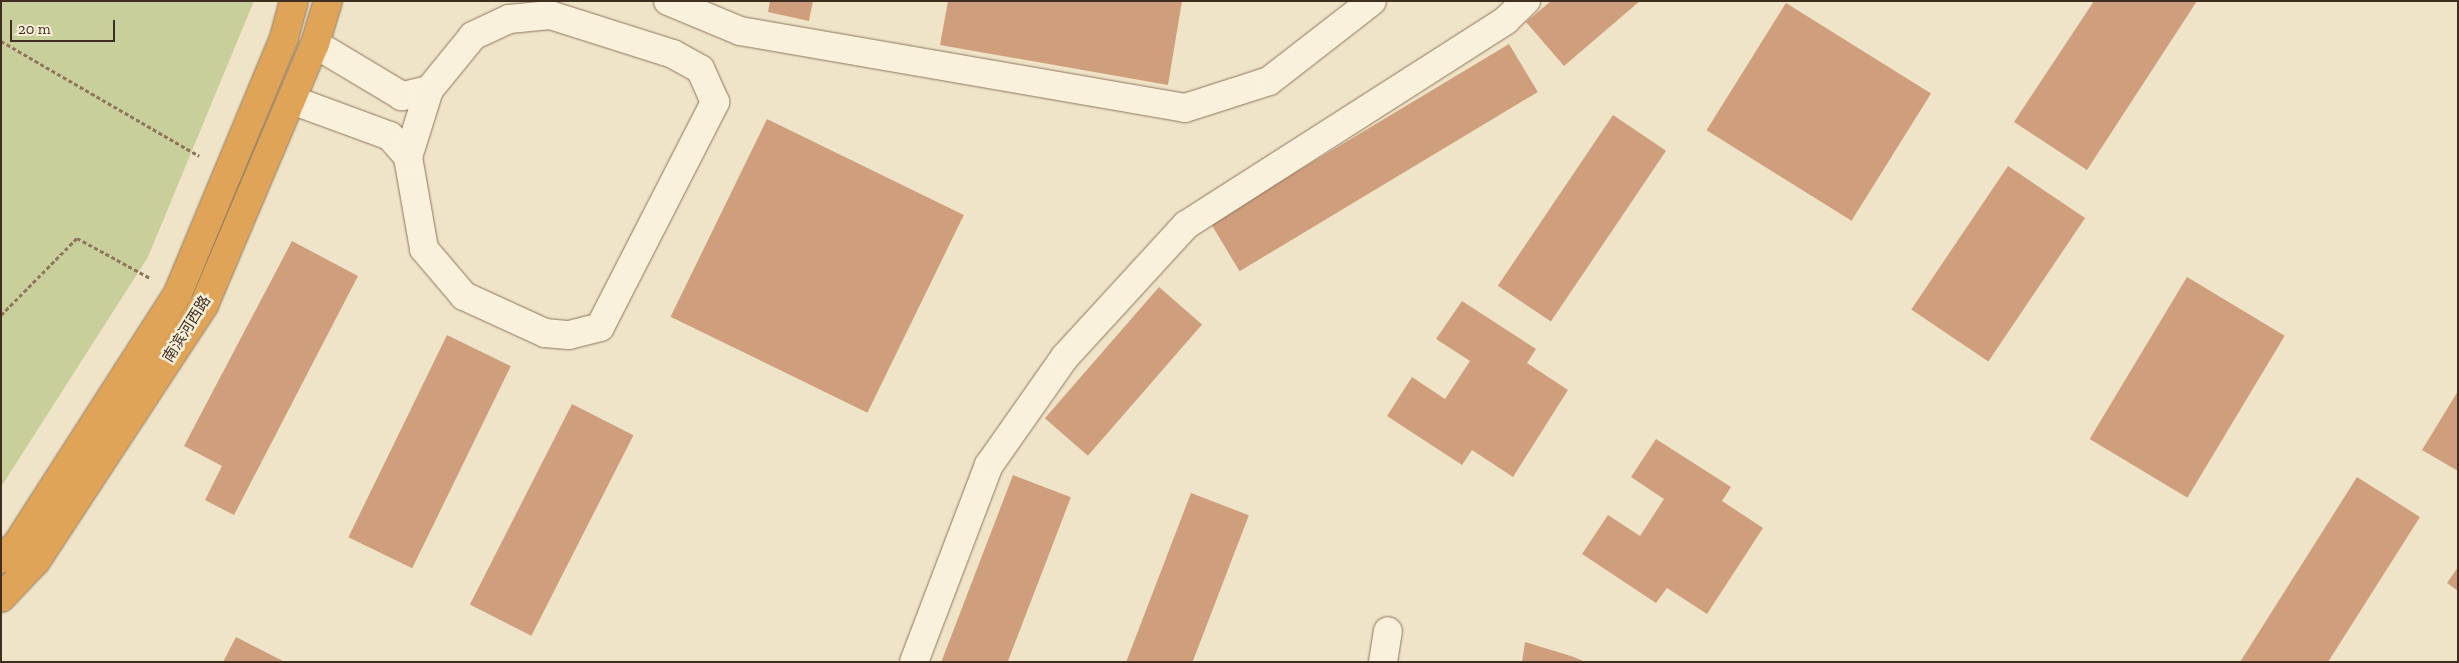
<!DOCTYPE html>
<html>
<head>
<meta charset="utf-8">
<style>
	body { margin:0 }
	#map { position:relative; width:2459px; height:663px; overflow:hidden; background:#f0e4c8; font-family:"Zilla Slab","Noto Sans SC",serif }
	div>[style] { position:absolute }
	.green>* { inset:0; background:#c9cf9b }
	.building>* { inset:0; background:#cf9f7d; transform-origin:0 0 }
	.path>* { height:3px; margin-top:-1.5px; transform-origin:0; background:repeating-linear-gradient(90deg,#8d765c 0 4px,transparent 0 6.5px) }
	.roads { filter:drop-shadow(0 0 1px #8d765c) drop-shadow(0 0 1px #8d765c) }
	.minor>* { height:28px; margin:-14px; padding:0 14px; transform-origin:14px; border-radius:14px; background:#faf1dc }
	.highway>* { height:28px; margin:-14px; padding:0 14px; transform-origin:14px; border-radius:14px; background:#e0a458 }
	span { translate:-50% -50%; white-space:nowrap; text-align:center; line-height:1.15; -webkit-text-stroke:5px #f7eed8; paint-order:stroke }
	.street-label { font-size:15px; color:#3d2e20 }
	.frame { position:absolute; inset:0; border:2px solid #3d2e20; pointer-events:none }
	.scale { position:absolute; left:10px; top:20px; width:105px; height:22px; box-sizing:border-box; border:2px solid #3d2e20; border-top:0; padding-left:6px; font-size:15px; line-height:18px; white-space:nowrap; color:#3d2e20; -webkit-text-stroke:4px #f7eed8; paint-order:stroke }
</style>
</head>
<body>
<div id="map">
	<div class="green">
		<div style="clip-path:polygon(1px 1px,254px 1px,148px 257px,1px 487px)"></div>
	</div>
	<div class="building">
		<div style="clip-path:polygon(770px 1px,813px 1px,809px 21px,768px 12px)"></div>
		<div style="clip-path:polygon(948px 1px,1182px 1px,1168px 85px,940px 45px)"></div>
		<div style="clip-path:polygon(1551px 1px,1640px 1px,1564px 66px,1526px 22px)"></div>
		<div style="clip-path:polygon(2094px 1px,2197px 1px,2087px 170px,2014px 122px)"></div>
		<div style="left:1786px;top:3px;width:171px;height:150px;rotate:32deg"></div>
		<div style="left:1509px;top:44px;width:56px;height:348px;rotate:59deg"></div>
		<div style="left:1613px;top:115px;width:64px;height:206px;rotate:34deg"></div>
		<div style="left:767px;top:119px;width:219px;height:220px;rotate:26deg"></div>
		<div style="left:2008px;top:166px;width:93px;height:173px;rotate:34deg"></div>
		<div style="clip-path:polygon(292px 241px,358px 276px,234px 515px,205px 500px,222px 466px,184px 446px)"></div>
		<div style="left:2187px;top:277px;width:114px;height:189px;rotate:31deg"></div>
		<div style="left:1159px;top:287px;width:57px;height:174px;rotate:41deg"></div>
		<div style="clip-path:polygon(1462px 301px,1536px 349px,1527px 363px,1568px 390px,1513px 477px,1472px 450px,1462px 465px,1387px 416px,1412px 377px,1445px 399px,1470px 361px,1436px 339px)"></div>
		<div style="left:447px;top:335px;width:71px;height:225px;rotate:26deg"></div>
		<div style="clip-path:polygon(2458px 391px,2458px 471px,2422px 450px)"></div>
		<div style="left:572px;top:404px;width:69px;height:225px;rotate:27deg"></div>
		<div style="clip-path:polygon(1656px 439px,1731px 487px,1722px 501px,1763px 528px,1707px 614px,1667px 588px,1656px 603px,1582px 554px,1608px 515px,1640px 536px,1664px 499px,1631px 477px)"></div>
		<div style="left:1013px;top:475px;width:62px;height:200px;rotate:21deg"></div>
		<div style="clip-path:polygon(2357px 477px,2420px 517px,2328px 662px,2240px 662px)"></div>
		<div style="left:1191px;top:493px;width:62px;height:181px;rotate:21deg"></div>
		<div style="clip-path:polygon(2458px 567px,2458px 591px,2447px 583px)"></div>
		<div style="clip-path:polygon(236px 637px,285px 662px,223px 662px)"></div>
		<div style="clip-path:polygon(1525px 642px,1571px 656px,1586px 662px,1522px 662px)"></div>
	</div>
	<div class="path">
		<div style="left:1px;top:41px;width:229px;rotate:30.1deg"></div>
		<div style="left:1px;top:315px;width:108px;rotate:-45.4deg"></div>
		<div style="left:77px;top:238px;width:83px;rotate:28.7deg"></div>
	</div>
	<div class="roads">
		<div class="minor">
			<div style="left:668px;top:1px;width:78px;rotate:22.6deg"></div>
			<div style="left:740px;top:31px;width:452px;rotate:9.8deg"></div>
			<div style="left:1185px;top:108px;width:88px;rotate:-17.8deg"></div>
			<div style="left:1269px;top:81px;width:130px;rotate:-37.8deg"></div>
			<div style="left:292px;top:100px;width:104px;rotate:20.2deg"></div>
			<div style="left:390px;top:136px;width:28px;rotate:49deg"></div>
			<div style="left:408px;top:157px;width:93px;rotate:80.1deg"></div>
			<div style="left:424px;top:249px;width:62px;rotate:49.6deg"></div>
			<div style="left:464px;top:296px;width:89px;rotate:24.6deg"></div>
			<div style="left:545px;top:333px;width:24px;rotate:5deg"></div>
			<div style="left:569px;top:335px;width:32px;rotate:-14deg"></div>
			<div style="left:600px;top:327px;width:253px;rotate:-62.9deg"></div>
			<div style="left:715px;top:102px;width:36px;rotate:-114deg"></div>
			<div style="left:700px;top:69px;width:31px;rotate:-151deg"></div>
			<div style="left:673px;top:54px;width:129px;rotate:-162.4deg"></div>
			<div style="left:550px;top:15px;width:41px;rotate:174.4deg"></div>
			<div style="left:509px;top:19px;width:40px;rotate:155deg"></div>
			<div style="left:473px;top:36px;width:70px;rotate:129.2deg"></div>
			<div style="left:429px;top:90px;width:28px;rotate:167deg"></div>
			<div style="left:402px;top:96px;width:101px;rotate:-149.1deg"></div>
			<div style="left:408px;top:157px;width:70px;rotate:-72.6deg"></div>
			<div style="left:914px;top:662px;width:211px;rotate:-69.2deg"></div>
			<div style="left:989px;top:465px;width:132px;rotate:-54.9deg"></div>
			<div style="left:1065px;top:357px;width:179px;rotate:-47.5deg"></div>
			<div style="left:1186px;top:225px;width:380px;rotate:-32.6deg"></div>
			<div style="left:1506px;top:20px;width:28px;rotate:-44deg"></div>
			<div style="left:1383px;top:662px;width:31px;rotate:-81deg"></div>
		</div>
		<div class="highway">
			<div style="left:1px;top:559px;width:22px;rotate:-43deg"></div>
			<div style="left:17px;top:544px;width:298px;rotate:-57.3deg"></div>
			<div style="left:178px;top:293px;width:276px;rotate:-67.4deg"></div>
			<div style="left:284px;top:38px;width:38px;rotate:-75deg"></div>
			<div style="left:1px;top:598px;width:51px;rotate:-46.6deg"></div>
			<div style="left:36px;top:561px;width:306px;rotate:-56.7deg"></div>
			<div style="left:204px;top:305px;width:284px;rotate:-67deg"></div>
			<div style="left:315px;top:44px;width:45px;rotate:-73.2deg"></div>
		</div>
	</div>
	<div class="street-label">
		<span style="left:187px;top:329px;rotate:-58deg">南滨河西路</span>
	</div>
	<div class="frame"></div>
	<div class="scale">20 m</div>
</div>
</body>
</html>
